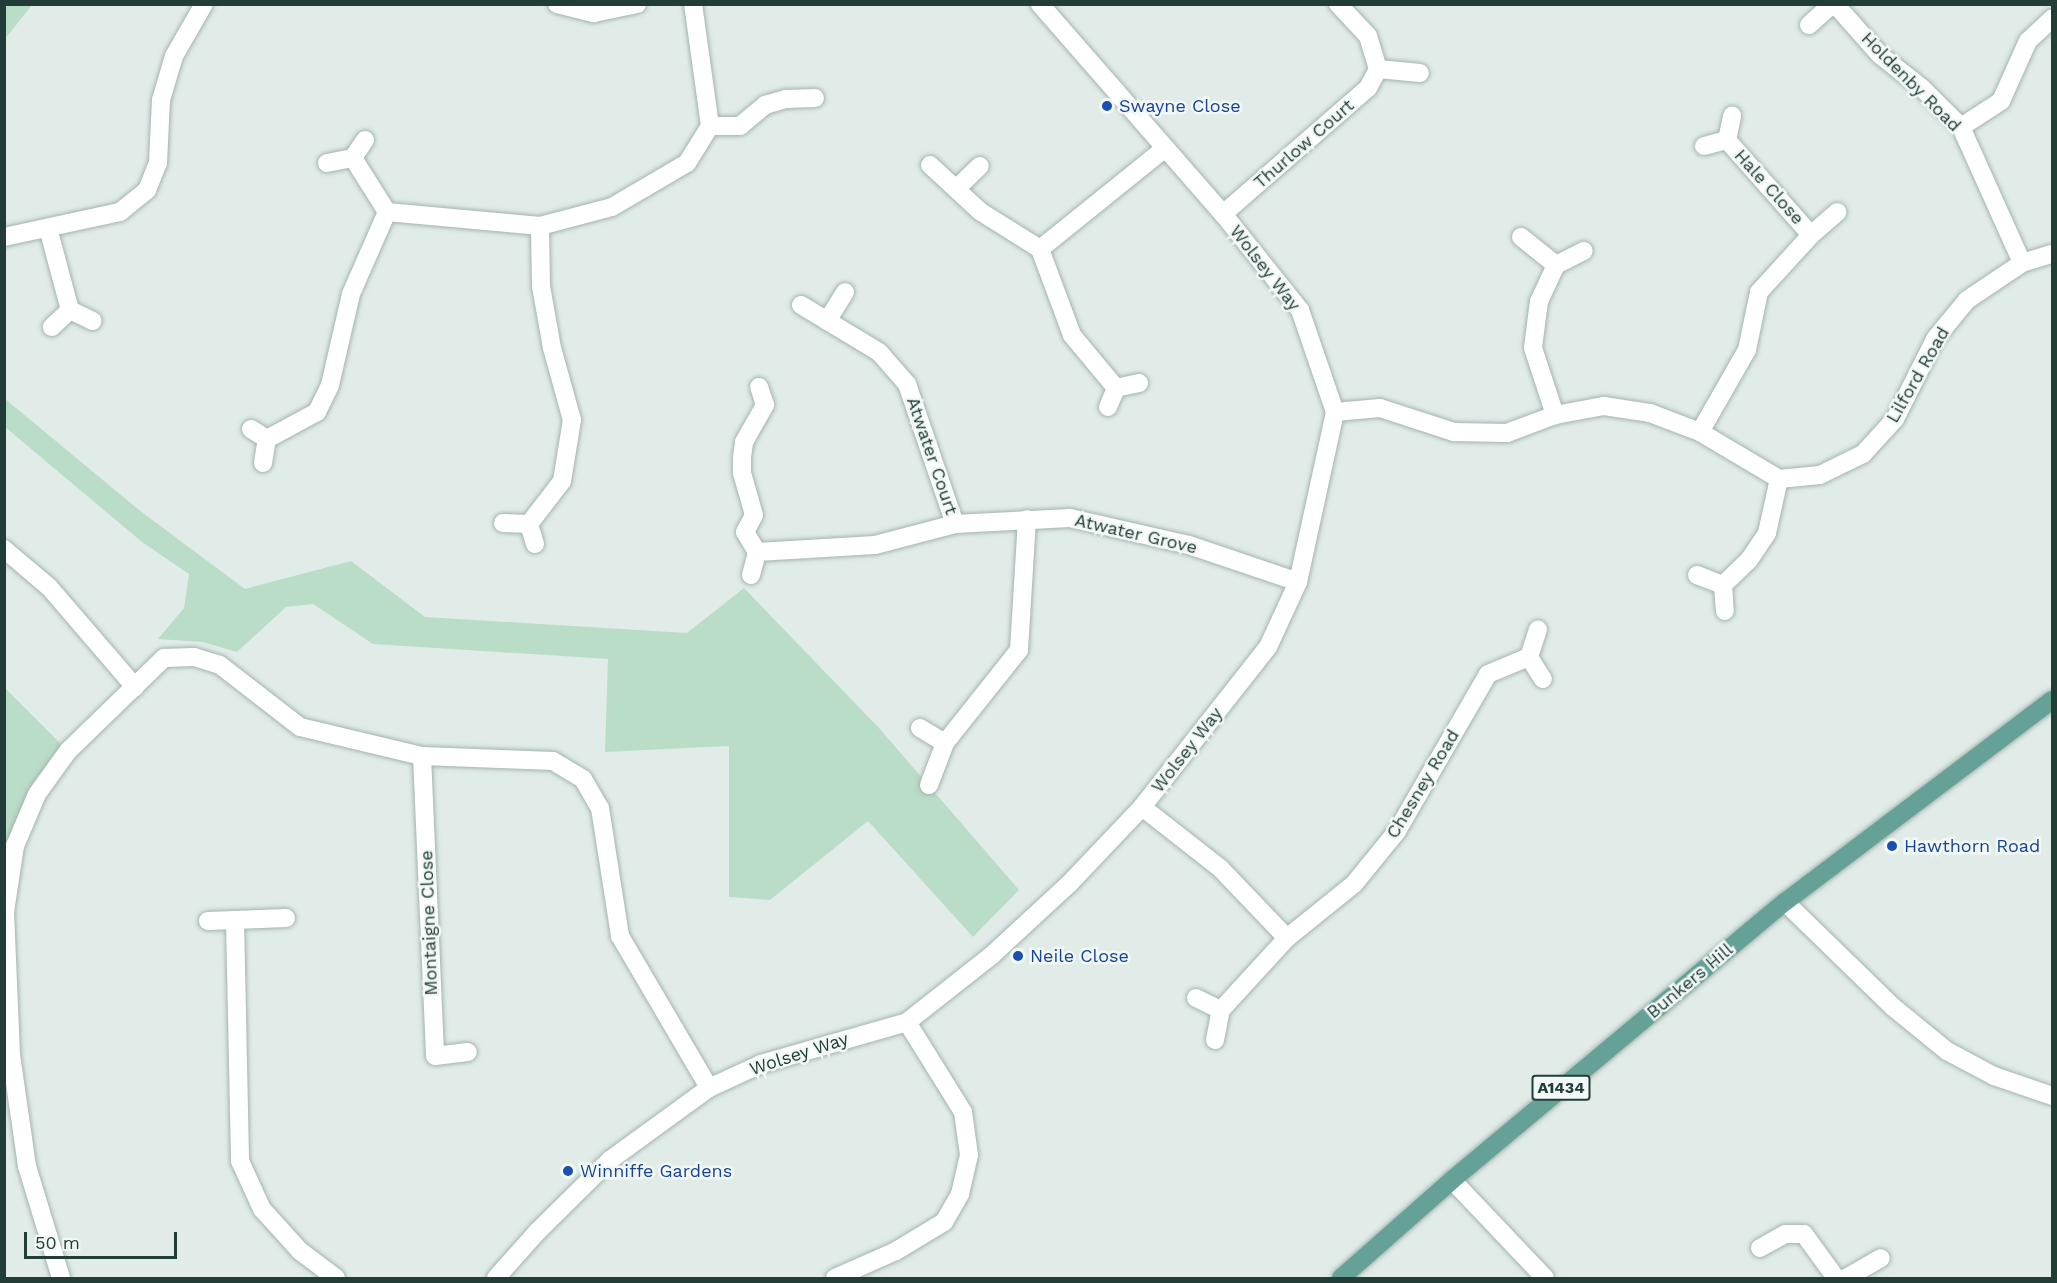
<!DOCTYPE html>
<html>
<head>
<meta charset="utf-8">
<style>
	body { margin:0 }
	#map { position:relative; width:2057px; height:1283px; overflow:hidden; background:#e1ece8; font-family:"Work Sans",sans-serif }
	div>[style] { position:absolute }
	.green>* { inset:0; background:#baddc7 }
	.roads { filter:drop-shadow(0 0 2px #a4b4b0) drop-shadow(0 0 2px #a4b4b0) }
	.minor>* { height:18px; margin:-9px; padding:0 9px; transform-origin:9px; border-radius:9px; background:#fff }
	.major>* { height:18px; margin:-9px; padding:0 9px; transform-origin:9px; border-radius:9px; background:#66a197 }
	.dots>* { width:16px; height:16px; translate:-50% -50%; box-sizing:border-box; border:3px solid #f2f8f6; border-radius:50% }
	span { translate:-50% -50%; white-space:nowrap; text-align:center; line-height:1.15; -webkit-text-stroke:5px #f2f8f6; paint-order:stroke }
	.shield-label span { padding:2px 4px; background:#f2f8f6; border:2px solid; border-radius:4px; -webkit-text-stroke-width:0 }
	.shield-label { font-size:16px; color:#223c38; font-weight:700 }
	.street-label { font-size:18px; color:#223c38 }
	.transit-label { font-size:18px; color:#164399 }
	.left { translate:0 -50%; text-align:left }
	.frame { position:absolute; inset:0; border:6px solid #223c38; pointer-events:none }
	.scale { position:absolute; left:24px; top:1232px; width:153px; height:27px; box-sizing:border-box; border:3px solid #223c38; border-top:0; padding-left:8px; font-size:18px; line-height:21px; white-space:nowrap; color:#223c38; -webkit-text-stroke:4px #f2f8f6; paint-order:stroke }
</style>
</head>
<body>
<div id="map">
	<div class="green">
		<div style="clip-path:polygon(5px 4px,32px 5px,5px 39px,4px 5px)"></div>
		<div style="clip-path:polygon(4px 398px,139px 510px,245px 589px,351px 561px,425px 617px,687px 633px,744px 588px,879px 728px,1019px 890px,973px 937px,868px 821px,770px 900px,729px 897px,729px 746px,605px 752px,608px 659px,373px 644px,313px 604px,286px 607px,237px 652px,203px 642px,158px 639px,184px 608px,189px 574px,142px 542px,5px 427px)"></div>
		<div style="clip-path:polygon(4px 687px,68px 751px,15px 846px,5px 847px)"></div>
	</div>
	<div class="roads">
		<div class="minor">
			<div style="left:557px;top:4px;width:38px;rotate:14deg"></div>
			<div style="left:594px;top:13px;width:44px;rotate:-11.8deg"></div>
			<div style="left:1835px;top:4px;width:68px;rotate:48.6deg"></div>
			<div style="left:1880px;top:55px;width:53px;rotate:38.2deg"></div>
			<div style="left:1922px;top:88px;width:55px;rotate:45deg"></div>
			<div style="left:1961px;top:127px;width:149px;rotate:65.8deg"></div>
			<div style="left:1809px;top:25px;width:31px;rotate:-42deg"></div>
			<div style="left:1378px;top:69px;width:42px;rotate:5.4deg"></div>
			<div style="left:710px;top:126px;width:30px"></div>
			<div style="left:740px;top:126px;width:33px;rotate:-40deg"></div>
			<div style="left:765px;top:105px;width:22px;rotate:-16deg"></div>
			<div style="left:786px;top:99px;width:29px;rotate:-2deg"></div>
			<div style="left:1961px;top:127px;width:48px;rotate:-33deg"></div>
			<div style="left:2001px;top:101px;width:66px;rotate:-65.8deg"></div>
			<div style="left:2028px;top:41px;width:33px;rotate:-43deg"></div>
			<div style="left:365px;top:140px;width:22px;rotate:124deg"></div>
			<div style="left:353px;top:158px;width:64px;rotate:57.8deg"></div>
			<div style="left:1704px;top:146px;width:24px;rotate:-15deg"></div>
			<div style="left:327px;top:163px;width:26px;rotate:-11deg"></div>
			<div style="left:930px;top:165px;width:69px;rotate:42.7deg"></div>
			<div style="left:981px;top:212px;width:70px;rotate:32.1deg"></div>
			<div style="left:956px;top:189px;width:33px;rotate:-44deg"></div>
			<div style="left:1223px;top:214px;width:192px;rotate:-41deg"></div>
			<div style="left:1368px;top:88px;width:21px;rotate:-62deg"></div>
			<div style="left:1378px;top:69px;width:34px;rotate:-107deg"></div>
			<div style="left:1368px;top:36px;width:44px;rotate:-133.2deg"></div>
			<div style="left:48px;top:228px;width:85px;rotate:75deg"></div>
			<div style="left:70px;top:310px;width:25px;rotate:137deg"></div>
			<div style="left:1811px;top:235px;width:35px;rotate:-41deg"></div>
			<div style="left:4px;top:237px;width:119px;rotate:-12.2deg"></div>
			<div style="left:120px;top:212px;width:35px;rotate:-39deg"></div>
			<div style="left:147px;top:190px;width:29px;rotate:-68deg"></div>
			<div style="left:158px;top:163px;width:63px;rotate:-87.3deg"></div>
			<div style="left:161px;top:100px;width:46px;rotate:-73.5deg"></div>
			<div style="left:174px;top:56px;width:60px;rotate:-60deg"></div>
			<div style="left:1521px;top:237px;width:45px;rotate:38.7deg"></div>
			<div style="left:1556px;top:265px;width:40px;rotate:115deg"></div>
			<div style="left:1539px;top:301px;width:47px;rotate:97.3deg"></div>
			<div style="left:1533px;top:348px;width:71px;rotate:71.8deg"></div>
			<div style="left:1556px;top:265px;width:31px;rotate:-27deg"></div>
			<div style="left:801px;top:305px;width:91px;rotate:31.1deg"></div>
			<div style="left:879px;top:352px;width:43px;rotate:48.8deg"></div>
			<div style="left:907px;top:384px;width:148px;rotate:71.1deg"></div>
			<div style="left:70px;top:310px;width:25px;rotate:26deg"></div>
			<div style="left:827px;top:321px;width:34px;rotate:-58deg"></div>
			<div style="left:1139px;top:383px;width:24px;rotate:168deg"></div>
			<div style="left:1116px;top:388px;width:69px;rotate:-129.7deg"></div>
			<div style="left:1072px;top:335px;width:92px;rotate:-110.4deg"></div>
			<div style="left:1040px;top:249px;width:161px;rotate:-38.9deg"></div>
			<div style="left:1108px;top:407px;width:21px;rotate:-67deg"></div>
			<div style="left:1335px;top:412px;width:45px;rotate:-5.1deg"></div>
			<div style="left:1380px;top:408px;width:78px;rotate:18deg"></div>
			<div style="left:1454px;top:432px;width:53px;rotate:1.1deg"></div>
			<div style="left:1507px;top:433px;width:51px;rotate:-20.6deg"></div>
			<div style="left:1555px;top:415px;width:50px;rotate:-10.4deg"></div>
			<div style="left:1604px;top:406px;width:47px;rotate:8.7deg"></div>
			<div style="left:1650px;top:413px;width:53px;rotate:20.8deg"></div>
			<div style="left:1700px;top:432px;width:92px;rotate:30.7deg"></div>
			<div style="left:1779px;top:479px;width:41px;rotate:-5.6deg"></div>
			<div style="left:1820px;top:475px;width:48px;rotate:-26deg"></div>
			<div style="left:1863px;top:454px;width:47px;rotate:-47.6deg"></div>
			<div style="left:1895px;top:419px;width:89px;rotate:-63.4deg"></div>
			<div style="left:1935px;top:339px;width:50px;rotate:-50.6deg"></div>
			<div style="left:1967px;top:300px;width:66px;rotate:-33.9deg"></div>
			<div style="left:2022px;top:263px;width:31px;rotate:-17deg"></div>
			<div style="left:251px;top:429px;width:19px;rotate:32deg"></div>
			<div style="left:1700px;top:432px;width:95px;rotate:-60.2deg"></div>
			<div style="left:1747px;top:350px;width:59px;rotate:-78.3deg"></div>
			<div style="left:1759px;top:292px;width:77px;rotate:-47.6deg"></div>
			<div style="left:1811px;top:235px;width:127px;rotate:-131.5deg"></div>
			<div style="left:1727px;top:140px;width:25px;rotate:-78deg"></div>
			<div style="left:263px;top:463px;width:24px;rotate:-81deg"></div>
			<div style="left:267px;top:439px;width:57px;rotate:-28.4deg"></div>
			<div style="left:317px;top:412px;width:30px;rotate:-64deg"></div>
			<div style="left:330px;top:385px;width:93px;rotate:-77deg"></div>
			<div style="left:351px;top:294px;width:90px;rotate:-66.3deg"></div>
			<div style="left:387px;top:212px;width:154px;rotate:5.2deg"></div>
			<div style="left:540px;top:226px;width:74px;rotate:-14.8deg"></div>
			<div style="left:612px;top:207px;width:87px;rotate:-30.4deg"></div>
			<div style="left:687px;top:163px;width:44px;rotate:-58.1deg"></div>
			<div style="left:710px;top:126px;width:123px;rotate:-97.9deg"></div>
			<div style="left:503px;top:523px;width:26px;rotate:2deg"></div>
			<div style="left:535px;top:544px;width:21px;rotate:-107deg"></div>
			<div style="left:529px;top:524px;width:54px;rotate:-52.5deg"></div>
			<div style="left:562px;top:481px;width:62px;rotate:-80.7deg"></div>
			<div style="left:572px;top:420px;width:75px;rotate:-105.5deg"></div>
			<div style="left:552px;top:348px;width:63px;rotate:-100.1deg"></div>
			<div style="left:541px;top:286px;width:60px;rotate:-91deg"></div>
			<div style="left:4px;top:549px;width:59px;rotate:40.2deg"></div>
			<div style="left:49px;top:587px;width:132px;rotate:49.3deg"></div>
			<div style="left:757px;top:552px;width:23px;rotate:-121deg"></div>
			<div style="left:745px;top:532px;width:19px;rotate:-62deg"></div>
			<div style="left:754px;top:515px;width:44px;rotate:-105.9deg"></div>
			<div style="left:742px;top:473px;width:16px;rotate:-90deg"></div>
			<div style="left:742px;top:457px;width:15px;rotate:-82deg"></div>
			<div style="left:744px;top:442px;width:43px;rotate:-60.4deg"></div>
			<div style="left:765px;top:405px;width:19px;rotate:-108deg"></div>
			<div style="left:751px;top:575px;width:24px;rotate:-75deg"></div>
			<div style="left:757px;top:552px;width:118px;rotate:-3.4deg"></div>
			<div style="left:875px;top:545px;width:83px;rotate:-14.7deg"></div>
			<div style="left:955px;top:524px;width:115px;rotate:-3deg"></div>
			<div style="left:1070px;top:518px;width:122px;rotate:12.8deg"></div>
			<div style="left:1189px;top:545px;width:115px;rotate:18.7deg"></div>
			<div style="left:1697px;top:575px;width:28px;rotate:21deg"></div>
			<div style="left:1723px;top:585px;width:36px;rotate:-44deg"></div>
			<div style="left:1749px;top:560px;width:32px;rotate:-56deg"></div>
			<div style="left:1767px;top:533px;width:55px;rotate:-77.5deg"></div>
			<div style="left:1723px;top:585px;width:26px;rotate:86deg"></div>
			<div style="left:1529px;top:657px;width:29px;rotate:-72deg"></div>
			<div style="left:920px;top:728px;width:29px;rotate:31deg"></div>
			<div style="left:422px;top:756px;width:300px;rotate:87.5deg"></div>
			<div style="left:435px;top:1056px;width:33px;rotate:-7deg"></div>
			<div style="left:929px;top:785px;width:45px;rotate:-69.1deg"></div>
			<div style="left:945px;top:743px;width:119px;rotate:-51.5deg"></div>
			<div style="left:1019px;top:650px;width:131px;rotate:-86.5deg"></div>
			<div style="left:1142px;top:807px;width:100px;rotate:38.1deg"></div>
			<div style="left:1221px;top:869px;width:95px;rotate:46.3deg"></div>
			<div style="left:1287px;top:938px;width:86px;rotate:-38.9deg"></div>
			<div style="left:1354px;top:884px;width:68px;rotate:-50.9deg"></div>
			<div style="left:1397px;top:831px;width:181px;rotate:-59.9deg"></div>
			<div style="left:1488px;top:674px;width:44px;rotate:-22.5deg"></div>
			<div style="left:1529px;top:657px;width:26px;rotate:58deg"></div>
			<div style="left:1785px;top:902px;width:151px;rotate:44.2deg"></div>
			<div style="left:1893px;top:1007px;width:70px;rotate:39.2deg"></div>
			<div style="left:1947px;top:1051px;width:53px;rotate:28deg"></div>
			<div style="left:1994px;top:1076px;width:61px;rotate:19deg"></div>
			<div style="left:235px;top:920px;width:51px;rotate:-2.2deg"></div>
			<div style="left:208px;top:921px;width:27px;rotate:-2deg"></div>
			<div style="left:235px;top:920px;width:241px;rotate:88.8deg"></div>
			<div style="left:240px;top:1161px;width:53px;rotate:65.4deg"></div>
			<div style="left:262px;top:1209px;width:57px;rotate:47.9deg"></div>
			<div style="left:300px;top:1251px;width:45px;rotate:36.9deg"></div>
			<div style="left:1196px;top:998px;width:28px;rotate:26deg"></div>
			<div style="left:1215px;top:1040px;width:31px;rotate:-79deg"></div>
			<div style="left:1221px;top:1010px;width:98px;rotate:-47.5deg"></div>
			<div style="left:1452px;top:1180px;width:135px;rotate:46.5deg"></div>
			<div style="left:1760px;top:1248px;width:29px;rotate:-29deg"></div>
			<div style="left:1785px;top:1234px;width:19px"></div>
			<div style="left:1804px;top:1234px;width:54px;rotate:54deg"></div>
			<div style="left:61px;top:1278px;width:117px;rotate:-106.9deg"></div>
			<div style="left:27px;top:1166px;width:112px;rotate:-98.2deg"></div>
			<div style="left:11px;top:1055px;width:143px;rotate:-92.4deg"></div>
			<div style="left:5px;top:912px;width:67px;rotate:-81.4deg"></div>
			<div style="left:15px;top:846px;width:56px;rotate:-67.1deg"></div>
			<div style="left:37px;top:794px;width:53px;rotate:-54.2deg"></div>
			<div style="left:68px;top:751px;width:134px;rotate:-44.1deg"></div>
			<div style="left:164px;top:658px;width:30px;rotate:-2deg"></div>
			<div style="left:194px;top:657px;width:27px;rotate:17deg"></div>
			<div style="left:220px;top:665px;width:101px;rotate:37.8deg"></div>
			<div style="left:300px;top:727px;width:125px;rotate:13.4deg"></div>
			<div style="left:422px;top:756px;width:131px;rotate:2.2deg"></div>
			<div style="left:553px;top:761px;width:35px;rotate:31deg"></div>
			<div style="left:583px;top:779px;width:34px;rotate:60deg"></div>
			<div style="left:600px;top:808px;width:130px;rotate:81.1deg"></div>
			<div style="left:620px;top:936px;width:176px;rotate:59.6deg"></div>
			<div style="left:496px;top:1278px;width:62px;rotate:-48.3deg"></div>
			<div style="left:537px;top:1232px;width:103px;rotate:-44.6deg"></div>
			<div style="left:610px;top:1160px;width:122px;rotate:-36deg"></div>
			<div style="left:709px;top:1088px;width:57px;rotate:-24.8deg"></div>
			<div style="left:761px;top:1064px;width:152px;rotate:-16deg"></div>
			<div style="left:907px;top:1022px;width:108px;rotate:-38.2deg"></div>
			<div style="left:992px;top:955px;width:105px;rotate:-42.7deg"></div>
			<div style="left:1069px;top:884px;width:106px;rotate:-46.5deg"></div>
			<div style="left:1142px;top:807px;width:204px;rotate:-51.8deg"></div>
			<div style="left:1268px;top:647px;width:72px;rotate:-65.2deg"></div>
			<div style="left:1298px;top:582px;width:174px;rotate:-77.7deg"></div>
			<div style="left:1335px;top:412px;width:108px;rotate:-108.9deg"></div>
			<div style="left:1300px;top:310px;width:123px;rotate:-128.7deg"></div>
			<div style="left:1223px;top:214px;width:279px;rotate:-131.1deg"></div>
			<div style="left:835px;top:1278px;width:67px;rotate:-23.9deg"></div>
			<div style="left:896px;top:1251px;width:56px;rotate:-31.1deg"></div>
			<div style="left:944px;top:1222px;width:32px;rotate:-60deg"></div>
			<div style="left:960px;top:1194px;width:40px;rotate:-77deg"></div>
			<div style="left:969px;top:1155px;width:43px;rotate:-97.9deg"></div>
			<div style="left:963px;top:1112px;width:106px;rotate:-121.9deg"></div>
			<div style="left:1846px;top:1278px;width:40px;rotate:-29.7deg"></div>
		</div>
		<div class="major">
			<div style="left:1341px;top:1278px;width:148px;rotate:-41.4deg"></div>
			<div style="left:1452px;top:1180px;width:434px;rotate:-39.9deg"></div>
			<div style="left:1785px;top:902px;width:335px;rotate:-37.1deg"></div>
		</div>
	</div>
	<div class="dots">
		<div style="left:1107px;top:106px;background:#1a4fb4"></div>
		<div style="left:1892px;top:846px;background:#1a4fb4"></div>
		<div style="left:1018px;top:956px;background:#1a4fb4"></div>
		<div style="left:568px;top:1171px;background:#1a4fb4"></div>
	</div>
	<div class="shield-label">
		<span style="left:1561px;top:1088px">A1434</span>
	</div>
	<div class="street-label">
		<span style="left:1911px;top:82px;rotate:45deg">Holdenby Road</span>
		<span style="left:1304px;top:144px;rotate:-41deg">Thurlow Court</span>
		<span style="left:1769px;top:187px;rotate:48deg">Hale Close</span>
		<span style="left:1265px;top:268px;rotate:52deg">Wolsey Way</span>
		<span style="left:1918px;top:375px;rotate:-60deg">Lilford Road</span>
		<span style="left:932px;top:456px;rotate:71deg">Atwater Court</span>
		<span style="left:1136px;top:534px;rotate:13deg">Atwater Grove</span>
		<span style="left:1187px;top:750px;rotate:-52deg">Wolsey Way</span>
		<span style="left:1423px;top:784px;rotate:-59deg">Chesney Road</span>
		<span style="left:429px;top:923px;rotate:-92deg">Montaigne Close</span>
		<span style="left:1690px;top:981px;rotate:-40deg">Bunkers Hill</span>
		<span style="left:799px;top:1054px;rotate:-18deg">Wolsey Way</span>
	</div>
	<div class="transit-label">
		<span class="left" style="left:1119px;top:106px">Swayne Close</span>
		<span class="left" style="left:1904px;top:846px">Hawthorn Road</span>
		<span class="left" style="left:1030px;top:956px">Neile Close</span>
		<span class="left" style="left:580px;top:1171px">Winniffe Gardens</span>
	</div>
	<div class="frame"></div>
	<div class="scale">50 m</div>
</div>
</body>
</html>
